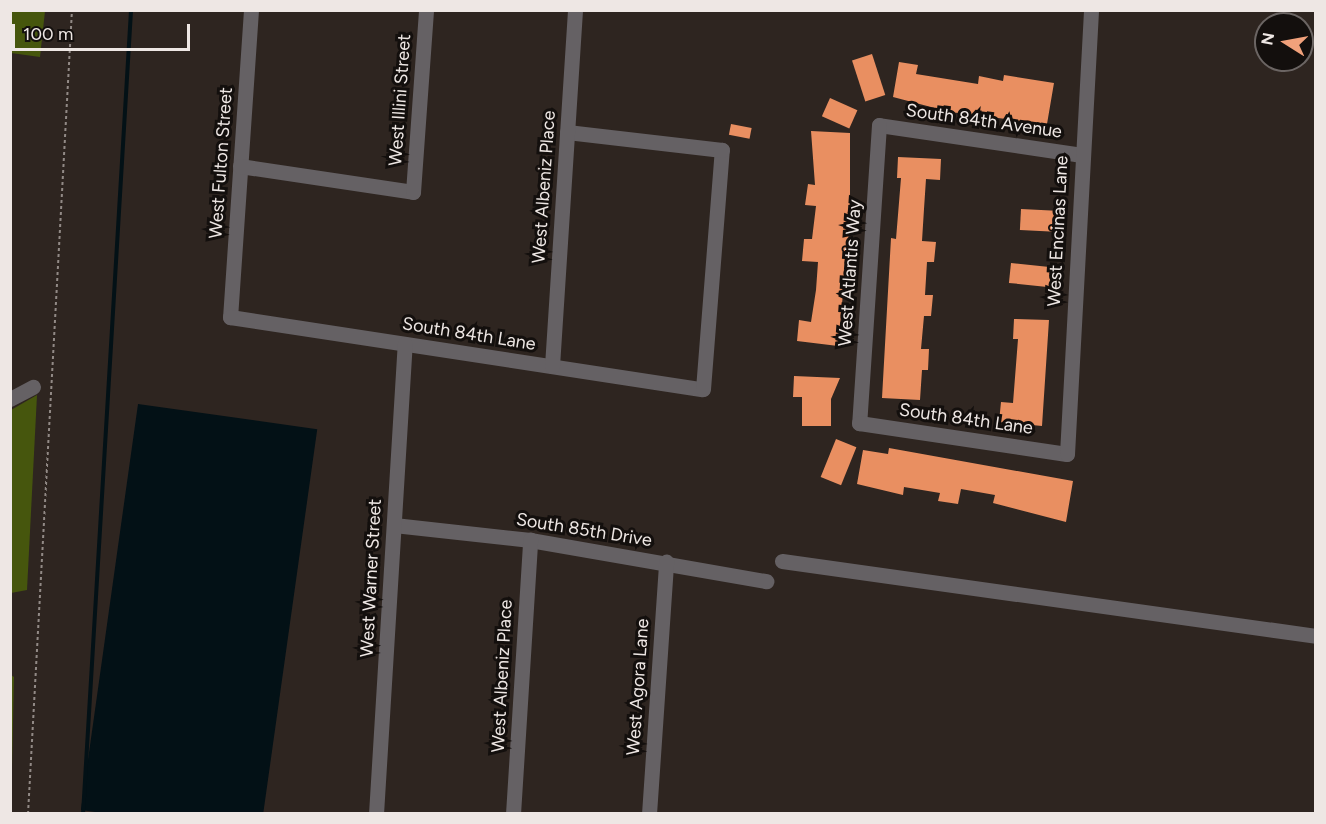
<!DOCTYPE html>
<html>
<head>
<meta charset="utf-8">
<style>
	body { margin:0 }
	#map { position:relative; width:1326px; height:824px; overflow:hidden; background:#2e2520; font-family:Figtree,sans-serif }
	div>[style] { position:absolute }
	.green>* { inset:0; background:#46560d }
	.water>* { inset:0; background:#031116; transform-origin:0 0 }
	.stream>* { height:4px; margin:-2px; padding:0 2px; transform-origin:2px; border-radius:2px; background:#031116 }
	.building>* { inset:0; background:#e98f61; transform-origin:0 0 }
	.path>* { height:2px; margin-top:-1px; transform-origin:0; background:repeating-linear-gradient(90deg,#928a86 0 3px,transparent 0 6px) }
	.minor>* { height:15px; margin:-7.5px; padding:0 7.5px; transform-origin:7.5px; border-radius:7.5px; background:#656164 }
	span { translate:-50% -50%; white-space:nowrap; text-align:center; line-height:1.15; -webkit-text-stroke:6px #130f0d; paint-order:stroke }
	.street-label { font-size:18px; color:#eee7e4 }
	.frame { position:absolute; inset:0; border:12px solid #eee7e4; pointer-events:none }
	.north { position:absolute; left:1254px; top:12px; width:60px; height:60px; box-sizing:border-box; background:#130f0d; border:2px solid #6b6563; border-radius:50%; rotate:281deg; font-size:16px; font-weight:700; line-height:24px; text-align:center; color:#eee7e4 }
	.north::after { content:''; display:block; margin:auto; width:21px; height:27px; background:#f1a17b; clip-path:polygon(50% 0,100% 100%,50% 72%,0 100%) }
	.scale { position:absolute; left:12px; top:24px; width:178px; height:27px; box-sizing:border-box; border:3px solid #eee7e4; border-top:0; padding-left:8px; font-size:18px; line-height:21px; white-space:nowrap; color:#eee7e4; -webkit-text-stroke:4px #130f0d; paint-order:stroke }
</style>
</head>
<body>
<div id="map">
	<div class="green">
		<div style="clip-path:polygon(11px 10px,45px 11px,40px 57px,11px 53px)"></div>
		<div style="clip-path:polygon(37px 395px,27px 590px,11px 593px,11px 410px)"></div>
		<div style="clip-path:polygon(11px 675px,14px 677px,11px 813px,10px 813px)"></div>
	</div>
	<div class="water">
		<div style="left:138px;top:404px;width:181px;height:410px;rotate:8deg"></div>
	</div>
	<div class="stream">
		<div style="left:83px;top:814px;width:805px;rotate:-86.58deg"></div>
	</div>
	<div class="building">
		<div style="left:872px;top:54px;width:43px;height:21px;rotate:72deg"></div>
		<div style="clip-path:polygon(899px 62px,918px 65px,916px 74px,978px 84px,979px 76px,1003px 81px,1004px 75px,1054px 83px,1047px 124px,950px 112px,893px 97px)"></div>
		<div style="left:830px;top:98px;width:30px;height:20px;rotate:24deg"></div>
		<div style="left:731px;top:124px;width:21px;height:11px;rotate:11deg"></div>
		<div style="clip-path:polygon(811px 131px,850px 133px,850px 220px,838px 346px,797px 341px,799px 320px,811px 322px,816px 290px,818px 262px,802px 261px,804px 239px,812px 239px,816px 206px,805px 205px,808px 184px,815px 185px)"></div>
		<div style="clip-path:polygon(898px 157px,941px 159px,940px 180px,926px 179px,924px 209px,922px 241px,936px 242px,934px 262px,927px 262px,925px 295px,933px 295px,931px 316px,924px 316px,921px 349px,929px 349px,928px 370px,922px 370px,920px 400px,882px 398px,891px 238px,896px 239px,901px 178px,897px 178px)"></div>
		<div style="left:1021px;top:209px;width:35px;height:21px;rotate:3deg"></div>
		<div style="left:1011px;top:263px;width:41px;height:20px;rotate:6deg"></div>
		<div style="clip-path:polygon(1014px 319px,1049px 320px,1042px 426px,999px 422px,1001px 402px,1013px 403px,1018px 339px,1013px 339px)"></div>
		<div style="clip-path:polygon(794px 376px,840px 378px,831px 399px,831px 426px,802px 426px,802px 397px,793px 397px)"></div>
		<div style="left:836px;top:439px;width:22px;height:41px;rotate:22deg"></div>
		<div style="clip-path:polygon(889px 448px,1073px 481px,1066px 522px,993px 503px,995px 495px,961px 489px,958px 504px,938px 501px,940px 493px,904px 487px,903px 495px,857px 484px,863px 450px,888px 454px)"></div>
	</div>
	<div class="path">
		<div style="left:28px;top:814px;width:805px;rotate:-86.87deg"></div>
	</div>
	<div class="minor">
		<div style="left:251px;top:10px;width:308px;rotate:93.9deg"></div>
		<div style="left:230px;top:317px;width:478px;rotate:8.7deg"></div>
		<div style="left:703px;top:389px;width:240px;rotate:-85.5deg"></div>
		<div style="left:722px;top:150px;width:156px;rotate:-173.4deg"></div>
		<div style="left:1082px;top:155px;width:205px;rotate:-171.6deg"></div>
		<div style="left:879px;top:125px;width:299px;rotate:93.8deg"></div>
		<div style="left:859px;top:423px;width:210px;rotate:8.5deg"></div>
		<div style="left:1067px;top:454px;width:445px;rotate:-86.9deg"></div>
		<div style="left:240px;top:166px;width:175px;rotate:8.5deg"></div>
		<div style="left:413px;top:192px;width:182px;rotate:-85.9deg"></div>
		<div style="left:552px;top:366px;width:357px;rotate:-86.3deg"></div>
		<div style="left:10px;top:399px;width:26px;rotate:-28deg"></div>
		<div style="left:394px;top:525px;width:137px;rotate:6.3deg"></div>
		<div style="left:530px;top:540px;width:240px;rotate:9.9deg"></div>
		<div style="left:782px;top:561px;width:539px;rotate:7.99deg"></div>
		<div style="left:376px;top:814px;width:471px;rotate:-86.5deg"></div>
		<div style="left:513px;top:814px;width:275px;rotate:-86.4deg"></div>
		<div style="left:649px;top:814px;width:253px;rotate:-86.1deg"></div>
	</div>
	<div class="street-label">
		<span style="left:400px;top:100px;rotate:-86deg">West Illini Street</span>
		<span style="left:984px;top:121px;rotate:8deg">South 84th Avenue</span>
		<span style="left:221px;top:163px;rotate:-86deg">West Fulton Street</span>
		<span style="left:544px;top:187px;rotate:-86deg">West Albeniz Place</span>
		<span style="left:1058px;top:231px;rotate:-87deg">West Encinas Lane</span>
		<span style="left:850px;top:273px;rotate:-86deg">West Atlantis Way</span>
		<span style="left:469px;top:334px;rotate:9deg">South 84th Lane</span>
		<span style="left:966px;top:419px;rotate:8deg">South 84th Lane</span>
		<span style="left:584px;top:530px;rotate:9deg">South 85th Drive</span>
		<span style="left:371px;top:578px;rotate:-87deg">West Warner Street</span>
		<span style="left:502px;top:676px;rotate:-87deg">West Albeniz Place</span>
		<span style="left:638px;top:687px;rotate:-86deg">West Agora Lane</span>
	</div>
	<div class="frame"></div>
	<div class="north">N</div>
	<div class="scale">100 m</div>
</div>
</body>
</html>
